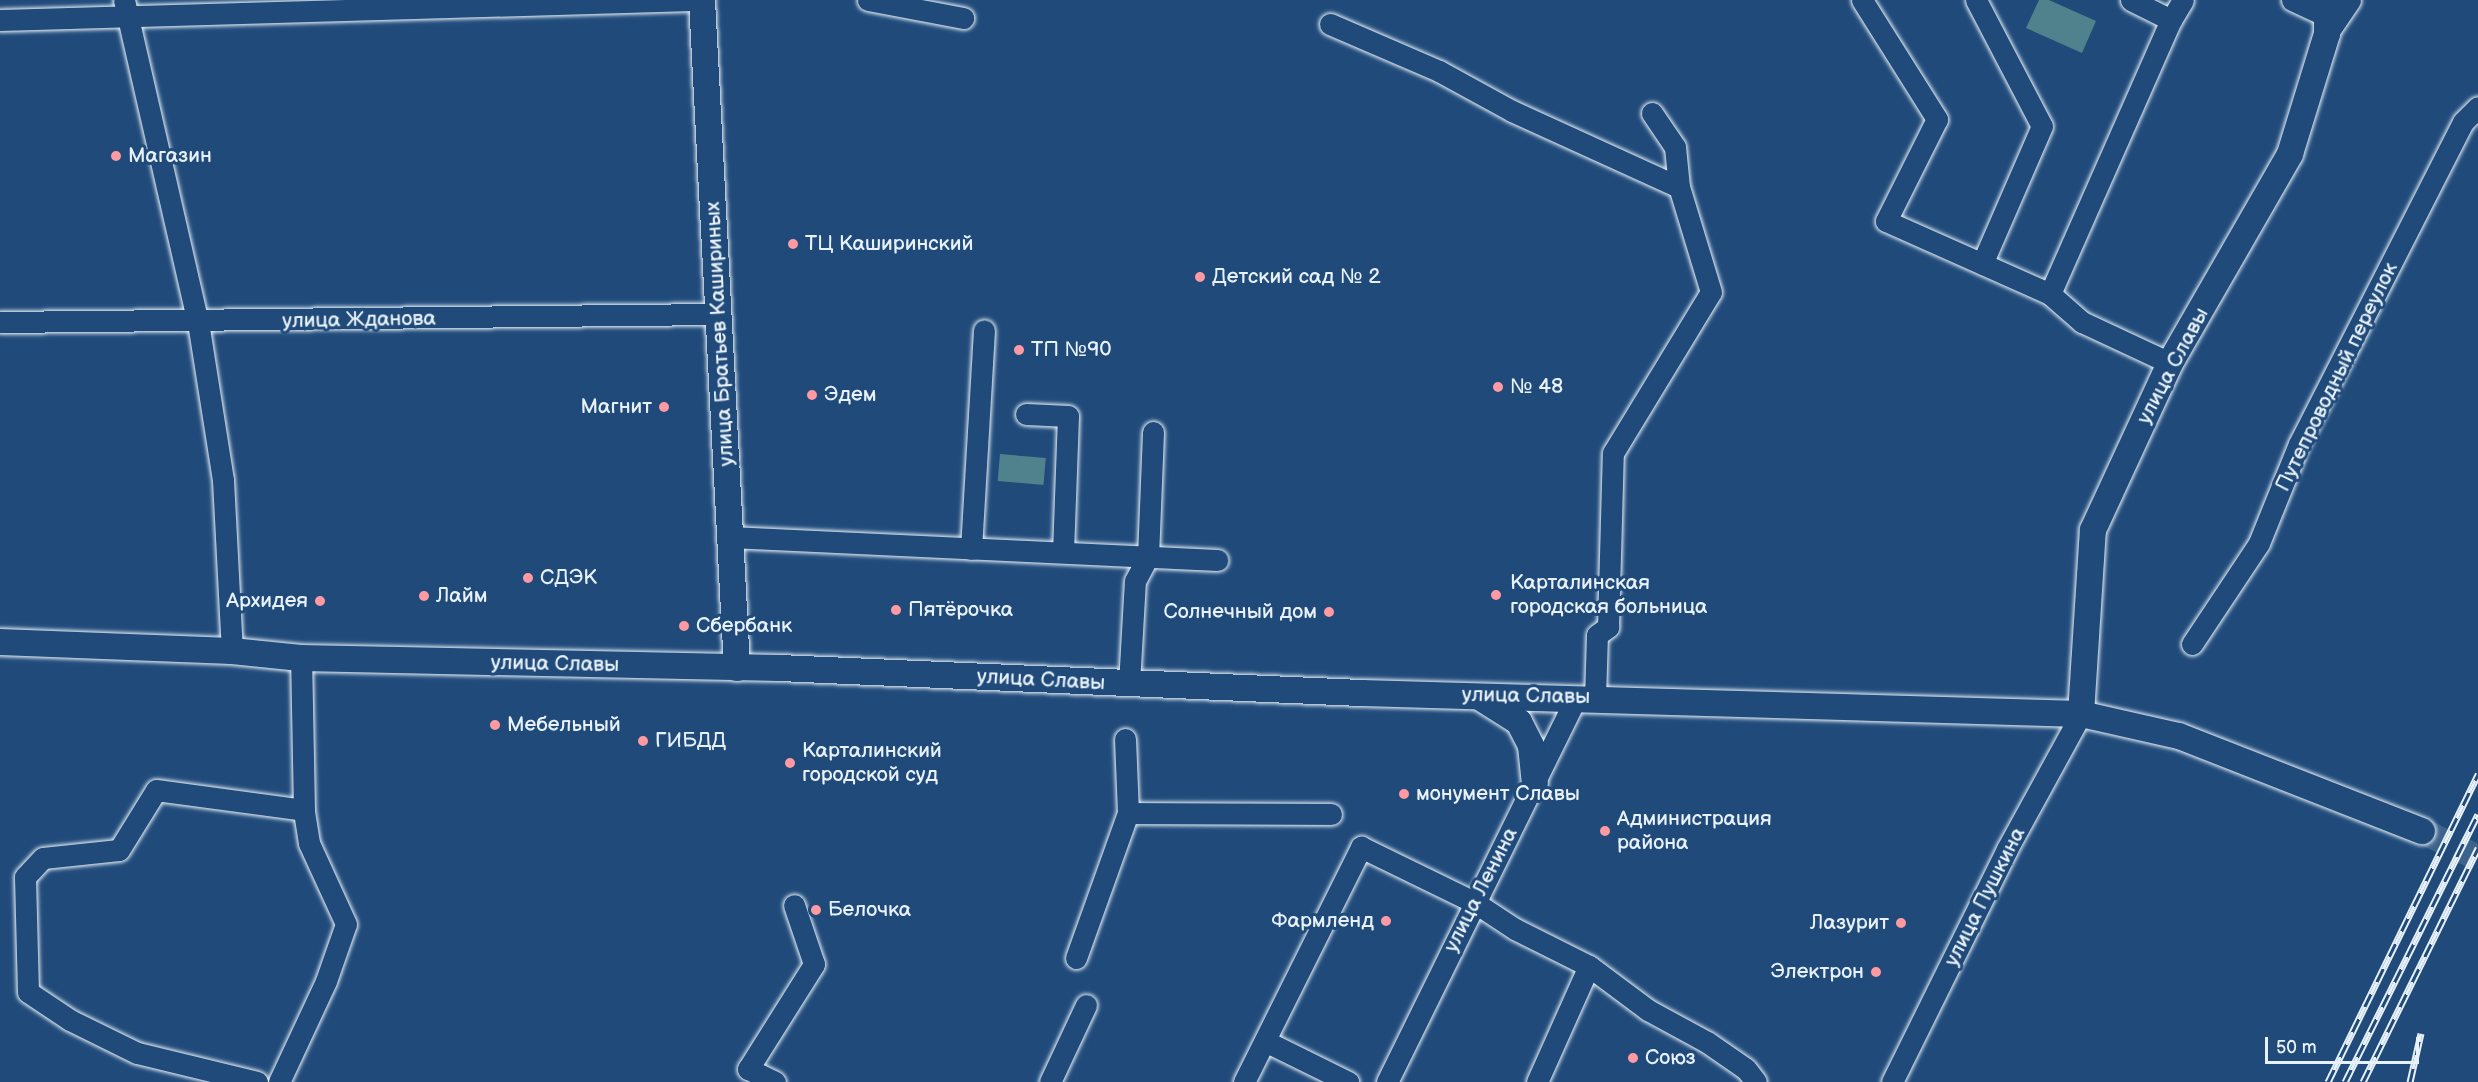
<!DOCTYPE html>
<html>
<head>
<meta charset="utf-8">
<style>
	body { margin:0 }
	#map { position:relative; width:2478px; height:1082px; overflow:hidden; background:#1f4a7a; font-family:"Balsamiq Sans",sans-serif }
	div>[style] { position:absolute }
	.green>* { inset:0; background:#50828e; transform-origin:0 0 }
	.major-tunnel>* { height:26px; margin-top:-13px; transform-origin:0; background:repeating-linear-gradient(90deg,#3d638d 0 26px,transparent 0 39px) }
	.roads { filter:drop-shadow(0 0 2px #e8f1f8) drop-shadow(0 0 2px #e8f1f8) }
	.minor>* { height:21px; margin:-10.5px; padding:0 10.5px; transform-origin:10.5px; border-radius:10.5px; background:#1f4a7a }
	.major>* { height:26px; margin:-13px; padding:0 13px; transform-origin:13px; border-radius:13px; background:#1f4a7a }
	.rail>* { height:7px; margin-top:-3.5px; transform-origin:0; background:repeating-linear-gradient(90deg,#1f4a7a 0 14px,#e8f1f8 0 28px); box-sizing:border-box; border-block:2px solid #e8f1f8 }
	.dots>* { width:16px; height:16px; translate:-50% -50%; box-sizing:border-box; border:3px solid #1f4a7a; border-radius:50% }
	span { translate:-50% -50%; white-space:nowrap; text-align:center; line-height:1.15; -webkit-text-stroke:6px #1f4a7a; paint-order:stroke }
	.poi-label { font-size:21px; color:#e8f1f8 }
	.left { translate:0 -50%; text-align:left }
	.right { translate:-100% -50%; text-align:right }
	.street-label { font-size:21px; color:#e8f1f8 }
	.scale { position:absolute; left:2265px; top:1037px; width:154px; height:27px; box-sizing:border-box; border:3px solid #e8f1f8; border-top:0; padding-left:8px; font-size:18px; line-height:21px; white-space:nowrap; color:#e8f1f8; -webkit-text-stroke:4px #1f4a7a; paint-order:stroke }
</style>
</head>
<body>
<div id="map">
	<div class="green">
		<div style="clip-path:polygon(2039px 0,2049px 0,2096px 21px,2082px 53px,2026px 28px)"></div>
		<div style="left:1000px;top:454px;width:46px;height:27px;rotate:5deg"></div>
	</div>
	<div class="major-tunnel">
		<div style="left:2422px;top:831px;width:62px;rotate:25.7deg"></div>
	</div>
	<div class="roads">
		<div class="minor">
			<div style="left:124px;top:0;width:330px;rotate:77.1deg"></div>
			<div style="left:198px;top:322px;width:160px;rotate:81deg"></div>
			<div style="left:223px;top:480px;width:171px;rotate:87deg"></div>
			<div style="left:868px;top:0;width:97px;rotate:10.7deg"></div>
			<div style="left:1862px;top:0;width:141px;rotate:57.8deg"></div>
			<div style="left:1937px;top:119px;width:114px;rotate:116.6deg"></div>
			<div style="left:1886px;top:221px;width:180px;rotate:24deg"></div>
			<div style="left:2050px;top:294px;width:43px;rotate:41.2deg"></div>
			<div style="left:2082px;top:322px;width:97px;rotate:25deg"></div>
			<div style="left:1976px;top:0;width:142px;rotate:62.4deg"></div>
			<div style="left:2042px;top:126px;width:150px;rotate:113.5deg"></div>
			<div style="left:2131px;top:0;width:45px;rotate:26.6deg"></div>
			<div style="left:2171px;top:20px;width:23px;rotate:-59deg"></div>
			<div style="left:2292px;top:0;width:38px;rotate:25deg"></div>
			<div style="left:0;top:20px;width:693px;rotate:-1.65deg"></div>
			<div style="left:1330px;top:24px;width:119px;rotate:23.3deg"></div>
			<div style="left:1439px;top:71px;width:83px;rotate:28.7deg"></div>
			<div style="left:1512px;top:111px;width:183px;rotate:24.5deg"></div>
			<div style="left:2327px;top:34px;width:41px;rotate:-55.9deg"></div>
			<div style="left:2050px;top:294px;width:300px;rotate:-66.2deg"></div>
			<div style="left:0;top:322px;width:718px;rotate:-0.64deg"></div>
			<div style="left:1026px;top:414px;width:42px;rotate:2.7deg"></div>
			<div style="left:1068px;top:416px;width:136px;rotate:92.1deg"></div>
			<div style="left:730px;top:537px;width:488px;rotate:2.7deg"></div>
			<div style="left:971px;top:549px;width:219px;rotate:-86.6deg"></div>
			<div style="left:2192px;top:644px;width:121px;rotate:-56.4deg"></div>
			<div style="left:2259px;top:543px;width:107px;rotate:-68deg"></div>
			<div style="left:2299px;top:444px;width:361px;rotate:-63deg"></div>
			<div style="left:2463px;top:122px;width:21px;rotate:-45deg"></div>
			<div style="left:1129px;top:684px;width:103px;rotate:-86.7deg"></div>
			<div style="left:1135px;top:581px;width:27px;rotate:-62deg"></div>
			<div style="left:1148px;top:557px;width:125px;rotate:-87.7deg"></div>
			<div style="left:1595px;top:698px;width:63px;rotate:-88.2deg"></div>
			<div style="left:1597px;top:635px;width:14px;rotate:-36deg"></div>
			<div style="left:1608px;top:627px;width:174px;rotate:-88.4deg"></div>
			<div style="left:1613px;top:453px;width:188px;rotate:-58.7deg"></div>
			<div style="left:1711px;top:292px;width:110px;rotate:-106.9deg"></div>
			<div style="left:1679px;top:187px;width:40px;rotate:-95.7deg"></div>
			<div style="left:1675px;top:147px;width:41px;rotate:-124.1deg"></div>
			<div style="left:1128px;top:813px;width:203px;rotate:0.3deg"></div>
			<div style="left:1076px;top:958px;width:154px;rotate:-70.3deg"></div>
			<div style="left:1128px;top:813px;width:74px;rotate:-92.3deg"></div>
			<div style="left:1265px;top:1041px;width:93px;rotate:26.3deg"></div>
			<div style="left:257px;top:1082px;width:123px;rotate:-166.4deg"></div>
			<div style="left:137px;top:1053px;width:75px;rotate:-153.8deg"></div>
			<div style="left:70px;top:1020px;width:50px;rotate:-146.3deg"></div>
			<div style="left:28px;top:992px;width:115px;rotate:-91.5deg"></div>
			<div style="left:25px;top:877px;width:26px;rotate:-47deg"></div>
			<div style="left:43px;top:858px;width:76px;rotate:-6deg"></div>
			<div style="left:119px;top:850px;width:70px;rotate:-58.3deg"></div>
			<div style="left:156px;top:790px;width:149px;rotate:7.7deg"></div>
			<div style="left:279px;top:1082px;width:111px;rotate:-65deg"></div>
			<div style="left:326px;top:981px;width:60px;rotate:-70.7deg"></div>
			<div style="left:346px;top:924px;width:89px;rotate:-114.6deg"></div>
			<div style="left:309px;top:843px;width:33px;rotate:-99deg"></div>
			<div style="left:304px;top:810px;width:152px;rotate:-91.1deg"></div>
			<div style="left:775px;top:1082px;width:30px;rotate:-154deg"></div>
			<div style="left:748px;top:1069px;width:124px;rotate:-57.8deg"></div>
			<div style="left:814px;top:964px;width:62px;rotate:-108.7deg"></div>
			<div style="left:1050px;top:1082px;width:85px;rotate:-64.9deg"></div>
			<div style="left:1244px;top:1082px;width:263px;rotate:-63.5deg"></div>
			<div style="left:1361px;top:847px;width:126px;rotate:26deg"></div>
			<div style="left:1474px;top:902px;width:49px;rotate:33.4deg"></div>
			<div style="left:1515px;top:929px;width:83px;rotate:26.6deg"></div>
			<div style="left:1589px;top:966px;width:74px;rotate:36.7deg"></div>
			<div style="left:1648px;top:1010px;width:67px;rotate:28.5deg"></div>
			<div style="left:1707px;top:1042px;width:47px;rotate:34.7deg"></div>
			<div style="left:1746px;top:1069px;width:16px;rotate:52deg"></div>
			<div style="left:1387px;top:1082px;width:428px;rotate:-63.8deg"></div>
			<div style="left:1537px;top:1082px;width:127px;rotate:-65.9deg"></div>
			<div style="left:1892px;top:1082px;width:260px;rotate:-63.7deg"></div>
			<div style="left:2007px;top:849px;width:154px;rotate:-61.3deg"></div>
		</div>
		<div class="major">
			<div style="left:702px;top:0;width:669px;rotate:87deg"></div>
			<div style="left:0;top:642px;width:232px;rotate:2.2deg"></div>
			<div style="left:232px;top:651px;width:69px;rotate:5.8deg"></div>
			<div style="left:301px;top:658px;width:478px;rotate:1.2deg"></div>
			<div style="left:779px;top:668px;width:584px;rotate:2.46deg"></div>
			<div style="left:1362px;top:693px;width:719px;rotate:1.67deg"></div>
			<div style="left:2081px;top:714px;width:100px;rotate:12.7deg"></div>
			<div style="left:2179px;top:736px;width:261px;rotate:21.4deg"></div>
			<div style="left:1481px;top:698px;width:45px;rotate:32.3deg"></div>
			<div style="left:1519px;top:722px;width:27px;rotate:63deg"></div>
			<div style="left:1531px;top:746px;width:37px;rotate:84deg"></div>
			<div style="left:2081px;top:714px;width:184px;rotate:-86.3deg"></div>
			<div style="left:2093px;top:530px;width:184px;rotate:-65.2deg"></div>
			<div style="left:2170px;top:363px;width:241px;rotate:-60.1deg"></div>
			<div style="left:2290px;top:154px;width:126px;rotate:-72.9deg"></div>
			<div style="left:2327px;top:34px;width:34px;rotate:-90deg"></div>
		</div>
	</div>
	<div class="rail">
		<div style="left:2328px;top:1082px;width:343px;rotate:-64deg"></div>
		<div style="left:2345px;top:1082px;width:299px;rotate:-63.6deg"></div>
		<div style="left:2363px;top:1082px;width:261px;rotate:-63.8deg"></div>
		<div style="left:2410px;top:1082px;width:50px;rotate:-77.3deg"></div>
	</div>
	<div class="dots">
		<div style="left:116px;top:156px;background:#ff9aa2"></div>
		<div style="left:793px;top:244px;background:#ff9aa2"></div>
		<div style="left:1200px;top:277px;background:#ff9aa2"></div>
		<div style="left:1019px;top:350px;background:#ff9aa2"></div>
		<div style="left:1498px;top:387px;background:#ff9aa2"></div>
		<div style="left:812px;top:395px;background:#ff9aa2"></div>
		<div style="left:664px;top:407px;background:#ff9aa2"></div>
		<div style="left:528px;top:578px;background:#ff9aa2"></div>
		<div style="left:1496px;top:595px;background:#ff9aa2"></div>
		<div style="left:424px;top:596px;background:#ff9aa2"></div>
		<div style="left:320px;top:601px;background:#ff9aa2"></div>
		<div style="left:896px;top:610px;background:#ff9aa2"></div>
		<div style="left:1329px;top:612px;background:#ff9aa2"></div>
		<div style="left:684px;top:626px;background:#ff9aa2"></div>
		<div style="left:495px;top:725px;background:#ff9aa2"></div>
		<div style="left:643px;top:741px;background:#ff9aa2"></div>
		<div style="left:790px;top:763px;background:#ff9aa2"></div>
		<div style="left:1404px;top:794px;background:#ff9aa2"></div>
		<div style="left:1605px;top:831px;background:#ff9aa2"></div>
		<div style="left:816px;top:910px;background:#ff9aa2"></div>
		<div style="left:1386px;top:921px;background:#ff9aa2"></div>
		<div style="left:1901px;top:923px;background:#ff9aa2"></div>
		<div style="left:1876px;top:972px;background:#ff9aa2"></div>
		<div style="left:1633px;top:1058px;background:#ff9aa2"></div>
	</div>
	<div class="poi-label">
		<span class="left" style="left:128px;top:156px">Магазин</span>
		<span class="left" style="left:805px;top:244px">ТЦ Каширинский</span>
		<span class="left" style="left:1212px;top:277px">Детский сад № 2</span>
		<span class="left" style="left:1031px;top:350px">ТП №90</span>
		<span class="left" style="left:1510px;top:387px">№ 48</span>
		<span class="left" style="left:824px;top:395px">Эдем</span>
		<span class="right" style="left:652px;top:407px">Магнит</span>
		<span class="left" style="left:540px;top:578px">СДЭК</span>
		<span class="left" style="left:1510px;top:595px">Карталинская<br>городская больница</span>
		<span class="left" style="left:436px;top:596px">Лайм</span>
		<span class="right" style="left:308px;top:601px">Архидея</span>
		<span class="left" style="left:908px;top:610px">Пятёрочка</span>
		<span class="right" style="left:1317px;top:612px">Солнечный дом</span>
		<span class="left" style="left:696px;top:626px">Сбербанк</span>
		<span class="left" style="left:507px;top:725px">Мебельный</span>
		<span class="left" style="left:655px;top:741px">ГИБДД</span>
		<span class="left" style="left:802px;top:763px">Карталинский<br>городской суд</span>
		<span class="left" style="left:1416px;top:794px">монумент Славы</span>
		<span class="left" style="left:1617px;top:831px">Администрация<br>района</span>
		<span class="left" style="left:828px;top:910px">Белочка</span>
		<span class="right" style="left:1374px;top:921px">Фармленд</span>
		<span class="right" style="left:1889px;top:923px">Лазурит</span>
		<span class="right" style="left:1864px;top:972px">Электрон</span>
		<span class="left" style="left:1645px;top:1058px">Союз</span>
	</div>
	<div class="street-label">
		<span style="left:359px;top:320px;rotate:-1deg">улица Жданова</span>
		<span style="left:720px;top:334px;rotate:-93deg">улица Братьев Кашириных</span>
		<span style="left:2173px;top:366px;rotate:-62deg">улица Славы</span>
		<span style="left:2337px;top:377px;rotate:-64deg">Путепроводный переулок</span>
		<span style="left:555px;top:664px;rotate:1deg">улица Славы</span>
		<span style="left:1041px;top:680px;rotate:3deg">улица Славы</span>
		<span style="left:1526px;top:696px;rotate:1deg">улица Славы</span>
		<span style="left:1481px;top:890px;rotate:-63deg">улица Ленина</span>
		<span style="left:1985px;top:897px;rotate:-63deg">улица Пушкина</span>
	</div>
	<div class="scale">50 m</div>
</div>
</body>
</html>
